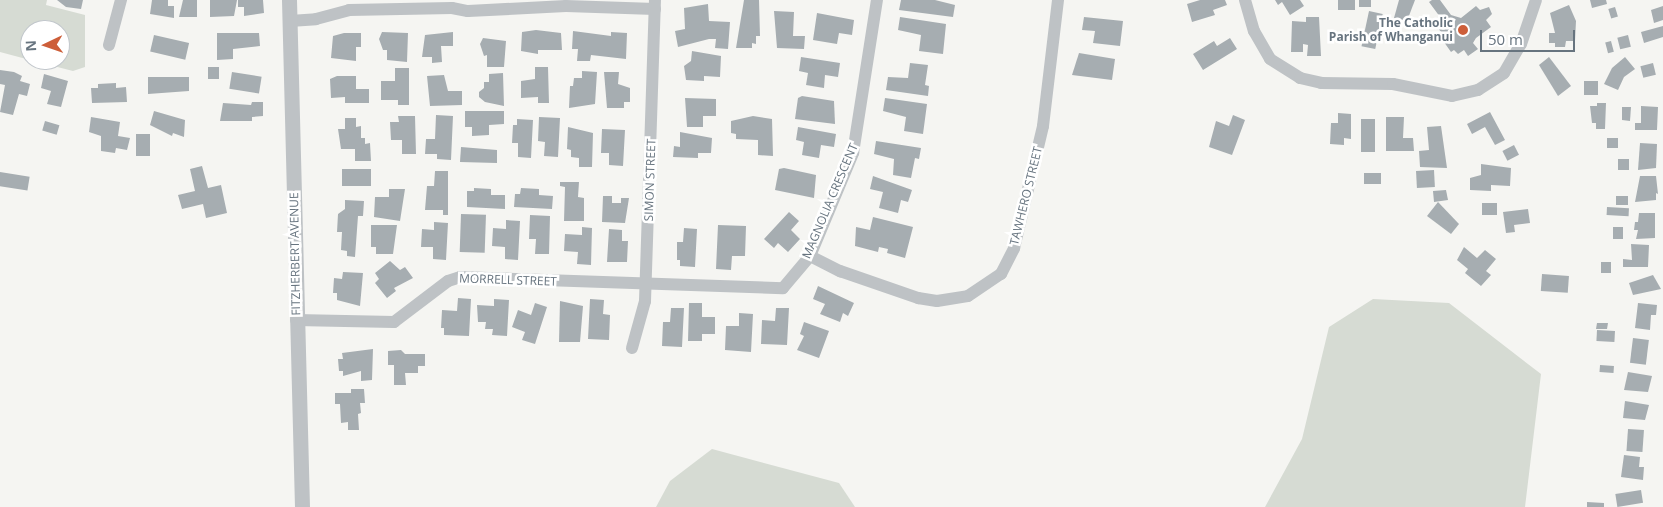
<!DOCTYPE html>
<html>
<head>
<meta charset="utf-8">
<style>
	body { margin:0 }
	#map { position:relative; width:1663px; height:507px; overflow:hidden; background:#f5f5f2; font-family:"Open Sans",sans-serif }
	div>[style] { position:absolute }
	.green>* { inset:0; background:#d6dbd3 }
	.building>* { inset:0; background:#a6adb1; transform-origin:0 0 }
	.minor>* { height:12px; margin:-6px; padding:0 6px; transform-origin:6px; border-radius:6px; background:#bec2c5 }
	.tertiary>* { height:15px; margin:-7.5px; padding:0 7.5px; transform-origin:7.5px; border-radius:7.5px; background:#bec2c5 }
	.dots>* { width:14px; height:14px; translate:-50% -50%; box-sizing:border-box; border:2px solid #fff; border-radius:50% }
	span { translate:-50% -50%; white-space:nowrap; text-align:center; line-height:1.15; -webkit-text-stroke:5px #fff; paint-order:stroke }
	.poi-label { font-size:12px; color:#67747f; font-weight:700 }
	.right { translate:-100% -50%; text-align:right }
	.street-label { font-size:12px; color:#67747f }
	.north { position:absolute; left:20px; top:20px; width:50px; height:50px; box-sizing:border-box; background:#fff; border:1px solid #c2c7cc; border-radius:50%; rotate:267deg; font-size:14px; font-weight:700; line-height:20px; text-align:center; color:#67747f }
	.north::after { content:''; display:block; margin:auto; width:18px; height:22px; background:#cd5e39; clip-path:polygon(50% 0,100% 100%,50% 72%,0 100%) }
	.scale { position:absolute; left:1480px; top:30px; width:95px; height:22px; box-sizing:border-box; border:2px solid #67747f; border-top:0; padding-left:6px; font-size:15px; line-height:18px; white-space:nowrap; color:#67747f; -webkit-text-stroke:4px #fff; paint-order:stroke }
</style>
</head>
<body>
<div id="map">
	<div class="green">
		<div style="clip-path:polygon(0 0,47px 0,46px 5px,85px 15px,85px 67px,73px 71px,30px 60px,60px 60px,60px 30px,30px 30px,30px 60px,0 52px)"></div>
		<div style="clip-path:polygon(1373px 299px,1449px 303px,1541px 374px,1525px 507px,1265px 507px,1302px 439px,1329px 327px)"></div>
		<div style="clip-path:polygon(712px 449px,839px 483px,855px 507px,656px 507px,670px 481px)"></div>
	</div>
	<div class="building">
		<div style="clip-path:polygon(57px 0,83px 0,81px 9px,66px 7px)"></div>
		<div style="clip-path:polygon(152px 0,168px 0,168px 6px,174px 6px,174px 18px,150px 14px)"></div>
		<div style="clip-path:polygon(183px 0,197px 0,197px 17px,179px 17px)"></div>
		<div style="clip-path:polygon(210px 0,237px 0,234px 16px,210px 17px)"></div>
		<div style="clip-path:polygon(238px 0,263px 0,264px 13px,244px 16px,244px 7px,238px 7px)"></div>
		<div style="clip-path:polygon(744px 0,759px 0,760px 36px,756px 36px,756px 44px,752px 43px,752px 48px,736px 48px)"></div>
		<div style="clip-path:polygon(901px 0,935px 0,955px 5px,953px 17px,899px 10px)"></div>
		<div style="clip-path:polygon(1200px 0,1225px 0,1227px 5px,1213px 10px,1215px 15px,1192px 22px,1187px 4px)"></div>
		<div style="clip-path:polygon(1275px 0,1300px 0,1304px 6px,1290px 15px,1282px 2px,1278px 5px)"></div>
		<div style="left:1338px;top:0;width:17px;height:10px"></div>
		<div style="left:1359px;top:0;width:12px;height:7px"></div>
		<div style="clip-path:polygon(1399px 0,1415px 0,1407px 21px,1394px 18px)"></div>
		<div style="clip-path:polygon(1432px 0,1440px 0,1451px 15px,1461px 18px,1476px 6px,1480px 10px,1489px 7px,1492px 14px,1486px 20px,1491px 27px,1476px 38px,1473px 43px,1478px 49px,1468px 56px,1464px 50px,1458px 54px,1454px 50px,1451px 52px,1439px 35px,1442px 33px,1436px 26px,1443px 21px,1429px 2px)"></div>
		<div style="clip-path:polygon(1590px 0,1606px 0,1607px 4px,1592px 8px)"></div>
		<div style="clip-path:polygon(708px 4px,709px 21px,730px 22px,728px 49px,715px 48px,716px 39px,709px 39px,678px 47px,675px 31px,685px 29px,684px 8px)"></div>
		<div style="clip-path:polygon(1569px 5px,1576px 21px,1575px 41px,1566px 41px,1565px 47px,1555px 47px,1555px 43px,1549px 43px,1549px 33px,1555px 33px,1550px 13px)"></div>
		<div style="clip-path:polygon(1663px 6px,1663px 20px,1654px 23px,1651px 10px)"></div>
		<div style="left:1615px;top:7px;width:10px;height:7px;rotate:73deg"></div>
		<div style="clip-path:polygon(774px 11px,794px 12px,793px 36px,805px 36px,804px 49px,777px 48px)"></div>
		<div style="left:1369px;top:11px;width:14px;height:36px;rotate:12deg"></div>
		<div style="clip-path:polygon(817px 13px,854px 20px,852px 35px,839px 33px,837px 44px,813px 40px)"></div>
		<div style="clip-path:polygon(900px 17px,946px 24px,943px 54px,919px 51px,921px 35px,898px 30px)"></div>
		<div style="clip-path:polygon(1084px 17px,1123px 21px,1120px 46px,1093px 43px,1095px 31px,1082px 30px)"></div>
		<div style="clip-path:polygon(1306px 17px,1319px 17px,1321px 56px,1307px 56px,1308px 45px,1303px 44px,1303px 52px,1291px 52px,1292px 21px,1306px 22px)"></div>
		<div style="clip-path:polygon(1663px 26px,1663px 37px,1644px 43px,1641px 32px)"></div>
		<div style="clip-path:polygon(536px 30px,561px 33px,562px 50px,538px 50px,538px 54px,521px 51px,522px 32px)"></div>
		<div style="clip-path:polygon(573px 31px,611px 36px,611px 32px,627px 33px,626px 59px,591px 55px,590px 61px,577px 61px,578px 49px,572px 49px)"></div>
		<div style="clip-path:polygon(382px 32px,408px 33px,407px 62px,387px 60px,387px 50px,383px 50px,379px 39px)"></div>
		<div style="clip-path:polygon(453px 32px,453px 46px,441px 46px,442px 62px,432px 63px,432px 57px,422px 57px,425px 35px)"></div>
		<div style="clip-path:polygon(217px 33px,259px 33px,260px 46px,233px 49px,233px 59px,217px 60px)"></div>
		<div style="clip-path:polygon(344px 33px,361px 33px,361px 47px,356px 47px,356px 61px,331px 58px,333px 36px)"></div>
		<div style="left:154px;top:35px;width:36px;height:17px;rotate:13deg"></div>
		<div style="left:1628px;top:35px;width:12px;height:11px;rotate:76deg"></div>
		<div style="clip-path:polygon(483px 38px,506px 41px,504px 67px,487px 67px,487px 55px,484px 56px,480px 44px)"></div>
		<div style="clip-path:polygon(1230px 38px,1237px 49px,1203px 70px,1193px 54px,1214px 41px,1217px 46px)"></div>
		<div style="left:1611px;top:41px;width:11px;height:6px;rotate:75deg"></div>
		<div style="clip-path:polygon(692px 51px,721px 56px,720px 77px,704px 76px,704px 81px,686px 80px,684px 66px,691px 61px)"></div>
		<div style="clip-path:polygon(1079px 53px,1115px 59px,1112px 80px,1072px 75px)"></div>
		<div style="clip-path:polygon(801px 57px,840px 63px,838px 77px,825px 75px,824px 88px,806px 85px,808px 73px,799px 71px)"></div>
		<div style="clip-path:polygon(1549px 57px,1571px 86px,1558px 96px,1539px 65px)"></div>
		<div style="clip-path:polygon(1625px 57px,1635px 69px,1624px 77px,1618px 90px,1604px 84px,1612px 68px)"></div>
		<div style="clip-path:polygon(910px 63px,928px 65px,925px 85px,929px 86px,928px 96px,886px 90px,888px 77px,908px 78px)"></div>
		<div style="left:1653px;top:63px;width:12px;height:13px;rotate:76deg"></div>
		<div style="left:208px;top:67px;width:11px;height:12px"></div>
		<div style="clip-path:polygon(535px 67px,548px 67px,549px 103px,538px 103px,538px 97px,521px 98px,521px 81px,535px 79px)"></div>
		<div style="clip-path:polygon(395px 68px,409px 68px,409px 105px,398px 105px,398px 100px,381px 100px,381px 81px,395px 81px)"></div>
		<div style="clip-path:polygon(0 70px,14px 72px,22px 76px,20px 81px,30px 84px,27px 96px,19px 94px,13px 115px,0 112px,5px 85px,0 84px)"></div>
		<div style="clip-path:polygon(582px 71px,597px 72px,595px 104px,569px 108px,570px 86px,573px 86px,574px 78px,582px 78px)"></div>
		<div style="left:232px;top:72px;width:30px;height:17px;rotate:9deg"></div>
		<div style="clip-path:polygon(604px 72px,619px 72px,618px 84px,630px 88px,630px 102px,624px 102px,624px 108px,607px 108px)"></div>
		<div style="clip-path:polygon(503px 73px,504px 106px,485px 102px,479px 97px,479px 92px,484px 88px,484px 82px,489px 82px,489px 74px)"></div>
		<div style="clip-path:polygon(44px 74px,68px 81px,61px 107px,47px 104px,51px 91px,41px 88px)"></div>
		<div style="clip-path:polygon(444px 75px,448px 91px,462px 91px,462px 105px,430px 106px,427px 76px)"></div>
		<div style="clip-path:polygon(337px 76px,356px 76px,356px 89px,369px 89px,369px 103px,345px 103px,345px 97px,331px 98px,330px 79px)"></div>
		<div style="clip-path:polygon(148px 77px,189px 77px,189px 91px,148px 94px)"></div>
		<div style="left:1584px;top:81px;width:14px;height:14px"></div>
		<div style="clip-path:polygon(116px 83px,116px 88px,126px 87px,127px 102px,92px 103px,91px 88px,98px 88px,98px 84px)"></div>
		<div style="clip-path:polygon(802px 96px,834px 101px,835px 124px,795px 119px,798px 98px)"></div>
		<div style="clip-path:polygon(685px 98px,716px 99px,716px 116px,703px 116px,703px 127px,687px 127px)"></div>
		<div style="clip-path:polygon(885px 98px,927px 104px,923px 134px,904px 131px,906px 117px,883px 111px)"></div>
		<div style="clip-path:polygon(252px 102px,263px 102px,263px 116px,252px 117px,252px 121px,220px 121px,223px 103px,251px 105px)"></div>
		<div style="clip-path:polygon(1597px 103px,1606px 103px,1605px 129px,1596px 129px,1596px 123px,1592px 123px,1590px 106px,1597px 106px)"></div>
		<div style="clip-path:polygon(1641px 106px,1658px 107px,1657px 130px,1635px 130px,1635px 123px,1641px 123px)"></div>
		<div style="clip-path:polygon(1622px 107px,1631px 107px,1630px 121px,1622px 120px)"></div>
		<div style="clip-path:polygon(154px 111px,185px 120px,184px 137px,173px 133px,172px 136px,150px 125px)"></div>
		<div style="clip-path:polygon(465px 111px,504px 111px,504px 124px,489px 125px,489px 135px,472px 136px,472px 127px,465px 127px)"></div>
		<div style="clip-path:polygon(1490px 112px,1505px 140px,1495px 145px,1485px 127px,1472px 134px,1467px 124px)"></div>
		<div style="clip-path:polygon(1338px 113px,1351px 114px,1351px 139px,1344px 138px,1344px 145px,1330px 144px,1331px 123px,1338px 123px)"></div>
		<div style="clip-path:polygon(436px 115px,453px 116px,451px 160px,437px 159px,437px 154px,425px 154px,426px 139px,435px 139px)"></div>
		<div style="clip-path:polygon(1233px 115px,1245px 120px,1232px 155px,1209px 147px,1216px 121px,1229px 126px)"></div>
		<div style="clip-path:polygon(398px 116px,415px 116px,416px 154px,402px 154px,402px 140px,391px 140px,390px 122px,399px 122px)"></div>
		<div style="clip-path:polygon(753px 116px,772px 119px,773px 156px,758px 155px,758px 140px,736px 139px,736px 134px,731px 133px,731px 121px)"></div>
		<div style="clip-path:polygon(91px 117px,120px 122px,118px 136px,130px 138px,127px 150px,116px 148px,115px 153px,101px 151px,101px 136px,89px 132px)"></div>
		<div style="clip-path:polygon(539px 117px,560px 118px,558px 157px,544px 156px,545px 142px,538px 141px)"></div>
		<div style="clip-path:polygon(1386px 117px,1404px 117px,1403px 138px,1413px 138px,1414px 151px,1386px 151px)"></div>
		<div style="clip-path:polygon(345px 118px,356px 118px,356px 127px,361px 126px,361px 138px,365px 138px,365px 144px,370px 143px,371px 161px,355px 161px,355px 149px,341px 149px,338px 129px,345px 129px)"></div>
		<div style="clip-path:polygon(517px 119px,533px 120px,531px 158px,518px 157px,518px 143px,512px 143px,513px 125px,517px 125px)"></div>
		<div style="left:1361px;top:119px;width:14px;height:33px"></div>
		<div style="left:45px;top:121px;width:15px;height:10px;rotate:16deg"></div>
		<div style="clip-path:polygon(1441px 126px,1447px 168px,1420px 167px,1419px 151px,1429px 150px,1427px 127px)"></div>
		<div style="clip-path:polygon(568px 127px,593px 133px,592px 167px,579px 167px,579px 158px,571px 157px,571px 150px,567px 149px)"></div>
		<div style="clip-path:polygon(798px 127px,836px 134px,834px 147px,821px 145px,819px 158px,802px 155px,804px 142px,796px 140px)"></div>
		<div style="clip-path:polygon(602px 129px,625px 130px,623px 166px,609px 165px,609px 153px,601px 153px)"></div>
		<div style="clip-path:polygon(680px 132px,712px 138px,711px 153px,698px 153px,698px 158px,673px 157px,674px 146px,680px 147px)"></div>
		<div style="left:136px;top:134px;width:14px;height:22px"></div>
		<div style="left:1607px;top:138px;width:11px;height:10px"></div>
		<div style="clip-path:polygon(876px 141px,921px 148px,919px 159px,915px 158px,911px 178px,893px 175px,894px 159px,874px 154px)"></div>
		<div style="clip-path:polygon(1640px 143px,1657px 144px,1656px 168px,1638px 170px)"></div>
		<div style="left:1514px;top:145px;width:11px;height:13px;rotate:63deg"></div>
		<div style="clip-path:polygon(461px 147px,497px 150px,497px 163px,460px 162px)"></div>
		<div style="left:1618px;top:159px;width:11px;height:11px"></div>
		<div style="clip-path:polygon(1481px 164px,1511px 168px,1510px 186px,1491px 185px,1491px 191px,1470px 190px,1470px 178px,1481px 175px)"></div>
		<div style="clip-path:polygon(202px 166px,208px 188px,221px 185px,227px 213px,206px 218px,203px 204px,182px 209px,178px 195px,195px 191px,190px 169px)"></div>
		<div style="clip-path:polygon(784px 168px,816px 175px,814px 198px,775px 190px,779px 169px)"></div>
		<div style="left:342px;top:169px;width:29px;height:17px"></div>
		<div style="left:1434px;top:170px;width:17px;height:18px;rotate:87deg"></div>
		<div style="clip-path:polygon(435px 171px,448px 171px,448px 215px,443px 215px,443px 210px,425px 210px,427px 186px,434px 186px)"></div>
		<div style="left:0;top:172px;width:30px;height:14px;rotate:9deg"></div>
		<div style="left:1364px;top:173px;width:17px;height:11px"></div>
		<div style="clip-path:polygon(873px 176px,912px 190px,908px 202px,901px 200px,898px 213px,879px 208px,883px 192px,870px 189px)"></div>
		<div style="clip-path:polygon(1640px 176px,1656px 176px,1658px 194px,1656px 193px,1656px 200px,1635px 202px)"></div>
		<div style="clip-path:polygon(560px 182px,579px 182px,578px 197px,584px 198px,584px 221px,564px 221px,565px 187px,560px 186px)"></div>
		<div style="clip-path:polygon(474px 188px,491px 189px,491px 195px,505px 195px,505px 209px,467px 207px,467px 191px,474px 191px)"></div>
		<div style="clip-path:polygon(521px 188px,539px 189px,539px 195px,553px 196px,552px 209px,514px 207px,515px 194px,520px 194px)"></div>
		<div style="clip-path:polygon(389px 189px,405px 189px,400px 221px,374px 217px,375px 197px,389px 197px)"></div>
		<div style="clip-path:polygon(1446px 190px,1448px 200px,1434px 202px,1433px 191px)"></div>
		<div style="clip-path:polygon(603px 196px,612px 196px,612px 203px,621px 203px,621px 198px,629px 198px,625px 223px,602px 222px)"></div>
		<div style="left:1616px;top:196px;width:12px;height:9px"></div>
		<div style="clip-path:polygon(345px 200px,364px 201px,363px 216px,358px 216px,355px 257px,347px 256px,347px 251px,341px 250px,342px 232px,337px 232px,338px 214px,345px 209px)"></div>
		<div style="clip-path:polygon(1438px 202px,1459px 224px,1451px 234px,1427px 216px)"></div>
		<div style="left:1482px;top:203px;width:15px;height:12px"></div>
		<div style="left:1607px;top:207px;width:22px;height:8px;rotate:3deg"></div>
		<div style="clip-path:polygon(1528px 209px,1530px 223px,1514px 225px,1515px 232px,1506px 233px,1503px 212px)"></div>
		<div style="clip-path:polygon(789px 212px,799px 221px,791px 230px,800px 239px,788px 252px,778px 243px,774px 248px,764px 239px)"></div>
		<div style="clip-path:polygon(1639px 213px,1655px 213px,1655px 238px,1636px 239px,1638px 230px,1634px 230px,1635px 222px,1638px 222px)"></div>
		<div style="left:461px;top:214px;width:25px;height:38px;rotate:2deg"></div>
		<div style="clip-path:polygon(530px 215px,550px 216px,549px 254px,535px 254px,536px 239px,529px 239px)"></div>
		<div style="clip-path:polygon(873px 217px,913px 227px,905px 258px,887px 253px,888px 249px,879px 247px,878px 252px,855px 246px,856px 227px,870px 230px)"></div>
		<div style="clip-path:polygon(506px 220px,520px 221px,518px 260px,505px 259px,505px 247px,492px 246px,493px 228px,506px 229px)"></div>
		<div style="clip-path:polygon(434px 222px,448px 223px,446px 260px,433px 259px,433px 247px,421px 247px,422px 229px,434px 230px)"></div>
		<div style="clip-path:polygon(371px 225px,397px 225px,393px 254px,376px 254px,376px 247px,371px 247px)"></div>
		<div style="clip-path:polygon(718px 225px,746px 226px,745px 256px,732px 256px,731px 270px,716px 269px)"></div>
		<div style="clip-path:polygon(582px 227px,592px 228px,591px 265px,577px 264px,578px 252px,564px 251px,565px 234px,582px 235px)"></div>
		<div style="left:1623px;top:227px;width:12px;height:10px;rotate:90deg"></div>
		<div style="clip-path:polygon(684px 228px,697px 229px,695px 267px,680px 266px,680px 260px,677px 260px,677px 242px,683px 242px)"></div>
		<div style="clip-path:polygon(609px 229px,622px 230px,622px 241px,628px 241px,627px 262px,607px 262px)"></div>
		<div style="clip-path:polygon(1631px 244px,1649px 245px,1648px 267px,1623px 267px,1623px 259px,1632px 260px)"></div>
		<div style="clip-path:polygon(1464px 247px,1477px 258px,1485px 250px,1496px 259px,1486px 271px,1491px 275px,1481px 286px,1465px 273px,1468px 269px,1457px 260px)"></div>
		<div style="clip-path:polygon(390px 261px,400px 270px,405px 267px,413px 278px,394px 288px,396px 291px,387px 298px,375px 283px,379px 279px,375px 273px)"></div>
		<div style="left:1601px;top:262px;width:10px;height:11px"></div>
		<div style="clip-path:polygon(343px 272px,363px 273px,360px 306px,337px 300px,337px 293px,333px 293px,334px 278px,342px 279px)"></div>
		<div style="left:1542px;top:274px;width:27px;height:17px;rotate:4deg"></div>
		<div style="clip-path:polygon(1653px 275px,1661px 289px,1633px 295px,1629px 283px)"></div>
		<div style="clip-path:polygon(818px 286px,854px 303px,848px 316px,843px 313px,840px 322px,820px 314px,825px 304px,813px 299px)"></div>
		<div style="clip-path:polygon(458px 298px,471px 299px,469px 336px,444px 335px,444px 328px,441px 328px,442px 310px,457px 311px)"></div>
		<div style="clip-path:polygon(494px 299px,509px 300px,507px 336px,492px 335px,493px 329px,485px 329px,486px 322px,478px 322px,477px 305px,494px 306px)"></div>
		<div style="clip-path:polygon(590px 299px,604px 300px,603px 314px,610px 315px,609px 340px,588px 339px)"></div>
		<div style="clip-path:polygon(560px 301px,583px 306px,580px 342px,559px 342px)"></div>
		<div style="clip-path:polygon(535px 303px,547px 307px,535px 344px,522px 340px,525px 332px,512px 327px,518px 310px,531px 315px)"></div>
		<div style="clip-path:polygon(689px 303px,702px 303px,702px 317px,715px 317px,715px 334px,702px 334px,702px 341px,688px 341px)"></div>
		<div style="clip-path:polygon(1638px 303px,1657px 305px,1656px 315px,1651px 315px,1650px 330px,1635px 328px)"></div>
		<div style="clip-path:polygon(671px 308px,684px 308px,682px 347px,662px 346px,663px 322px,670px 322px)"></div>
		<div style="clip-path:polygon(776px 308px,789px 308px,787px 345px,761px 344px,762px 320px,775px 321px)"></div>
		<div style="clip-path:polygon(739px 313px,753px 314px,751px 352px,725px 350px,726px 326px,739px 326px)"></div>
		<div style="clip-path:polygon(804px 322px,829px 331px,819px 358px,797px 350px,804px 336px,800px 334px)"></div>
		<div style="clip-path:polygon(1597px 323px,1608px 323px,1607px 329px,1596px 329px)"></div>
		<div style="left:1597px;top:330px;width:18px;height:11px;rotate:3deg"></div>
		<div style="left:1633px;top:338px;width:16px;height:25px;rotate:7deg"></div>
		<div style="clip-path:polygon(373px 349px,372px 380px,361px 381px,361px 371px,343px 376px,343px 371px,339px 371px,338px 359px,343px 359px,342px 353px)"></div>
		<div style="clip-path:polygon(401px 350px,405px 354px,425px 354px,425px 366px,418px 366px,418px 373px,405px 373px,406px 385px,394px 385px,394px 365px,388px 365px,388px 351px)"></div>
		<div style="left:1600px;top:365px;width:14px;height:7px;rotate:4deg"></div>
		<div style="clip-path:polygon(1628px 372px,1652px 376px,1648px 392px,1624px 390px)"></div>
		<div style="clip-path:polygon(351px 389px,364px 389px,365px 403px,360px 403px,361px 413px,358px 414px,359px 430px,348px 430px,348px 422px,341px 423px,340px 404px,335px 404px,335px 393px,351px 393px)"></div>
		<div style="clip-path:polygon(1625px 401px,1649px 405px,1645px 420px,1623px 418px)"></div>
		<div style="left:1628px;top:429px;width:16px;height:22px;rotate:4deg"></div>
		<div style="clip-path:polygon(1624px 455px,1640px 457px,1639px 467px,1644px 467px,1643px 480px,1621px 477px)"></div>
		<div style="left:1641px;top:490px;width:13px;height:26px;rotate:81deg"></div>
		<div style="clip-path:polygon(1587px 502px,1604px 503px,1604px 507px,1587px 507px)"></div>
	</div>
	<div class="minor">
		<div style="left:1245px;top:0;width:32px;rotate:74deg"></div>
		<div style="left:1254px;top:31px;width:32px;rotate:60deg"></div>
		<div style="left:1270px;top:59px;width:36px;rotate:32deg"></div>
		<div style="left:1300px;top:78px;width:22px;rotate:13deg"></div>
		<div style="left:1321px;top:83px;width:72px;rotate:0.8deg"></div>
		<div style="left:1393px;top:84px;width:60px;rotate:11.5deg"></div>
		<div style="left:1452px;top:96px;width:27px;rotate:-13deg"></div>
		<div style="left:1478px;top:90px;width:31px;rotate:-33deg"></div>
		<div style="left:1504px;top:73px;width:34px;rotate:-60deg"></div>
		<div style="left:1521px;top:44px;width:46px;rotate:-71.2deg"></div>
		<div style="left:290px;top:21px;width:26px;rotate:-4deg"></div>
		<div style="left:316px;top:19px;width:34px;rotate:-15deg"></div>
		<div style="left:349px;top:10px;width:103px;rotate:-1.1deg"></div>
		<div style="left:452px;top:8px;width:16px;rotate:11deg"></div>
		<div style="left:468px;top:11px;width:98px;rotate:-2.9deg"></div>
		<div style="left:566px;top:6px;width:89px;rotate:1.9deg"></div>
		<div style="left:109px;top:45px;width:47px;rotate:-75.1deg"></div>
		<div style="left:810px;top:256px;width:34px;rotate:27deg"></div>
		<div style="left:840px;top:271px;width:83px;rotate:19.1deg"></div>
		<div style="left:918px;top:298px;width:19px;rotate:9deg"></div>
		<div style="left:937px;top:301px;width:31px;rotate:-9deg"></div>
		<div style="left:968px;top:296px;width:40px;rotate:-34deg"></div>
		<div style="left:1001px;top:274px;width:29px;rotate:-63deg"></div>
		<div style="left:1014px;top:248px;width:125px;rotate:-76.6deg"></div>
		<div style="left:1043px;top:126px;width:127px;rotate:-83.2deg"></div>
		<div style="left:296px;top:320px;width:98px;rotate:1.2deg"></div>
		<div style="left:394px;top:322px;width:68px;rotate:-37.2deg"></div>
		<div style="left:448px;top:281px;width:13px;rotate:-18deg"></div>
		<div style="left:460px;top:277px;width:323px;rotate:2deg"></div>
		<div style="left:783px;top:288px;width:42px;rotate:-49.8deg"></div>
		<div style="left:810px;top:256px;width:112px;rotate:-67.3deg"></div>
		<div style="left:853px;top:153px;width:155px;rotate:-81.1deg"></div>
		<div style="left:632px;top:348px;width:49px;rotate:-74.5deg"></div>
		<div style="left:645px;top:301px;width:301px;rotate:-88.1deg"></div>
	</div>
	<div class="tertiary">
		<div style="left:289px;top:0;width:507px;rotate:88.53deg"></div>
	</div>
	<div class="dots">
		<div style="left:1463px;top:30px;background:#cd5e39"></div>
	</div>
	<div class="poi-label">
		<span class="right" style="left:1453px;top:30px">The Catholic<br>Parish of Whanganui</span>
	</div>
	<div class="street-label">
		<span style="left:650px;top:180px;rotate:-88deg">SIMON STREET</span>
		<span style="left:1026px;top:196px;rotate:-76deg">TAWHERO STREET</span>
		<span style="left:830px;top:201px;rotate:-67deg">MAGNOLIA CRESCENT</span>
		<span style="left:295px;top:254px;rotate:-91deg">FITZHERBERT AVENUE</span>
		<span style="left:508px;top:280px;rotate:2deg">MORRELL STREET</span>
	</div>
	<div class="north">N</div>
	<div class="scale">50 m</div>
</div>
</body>
</html>
